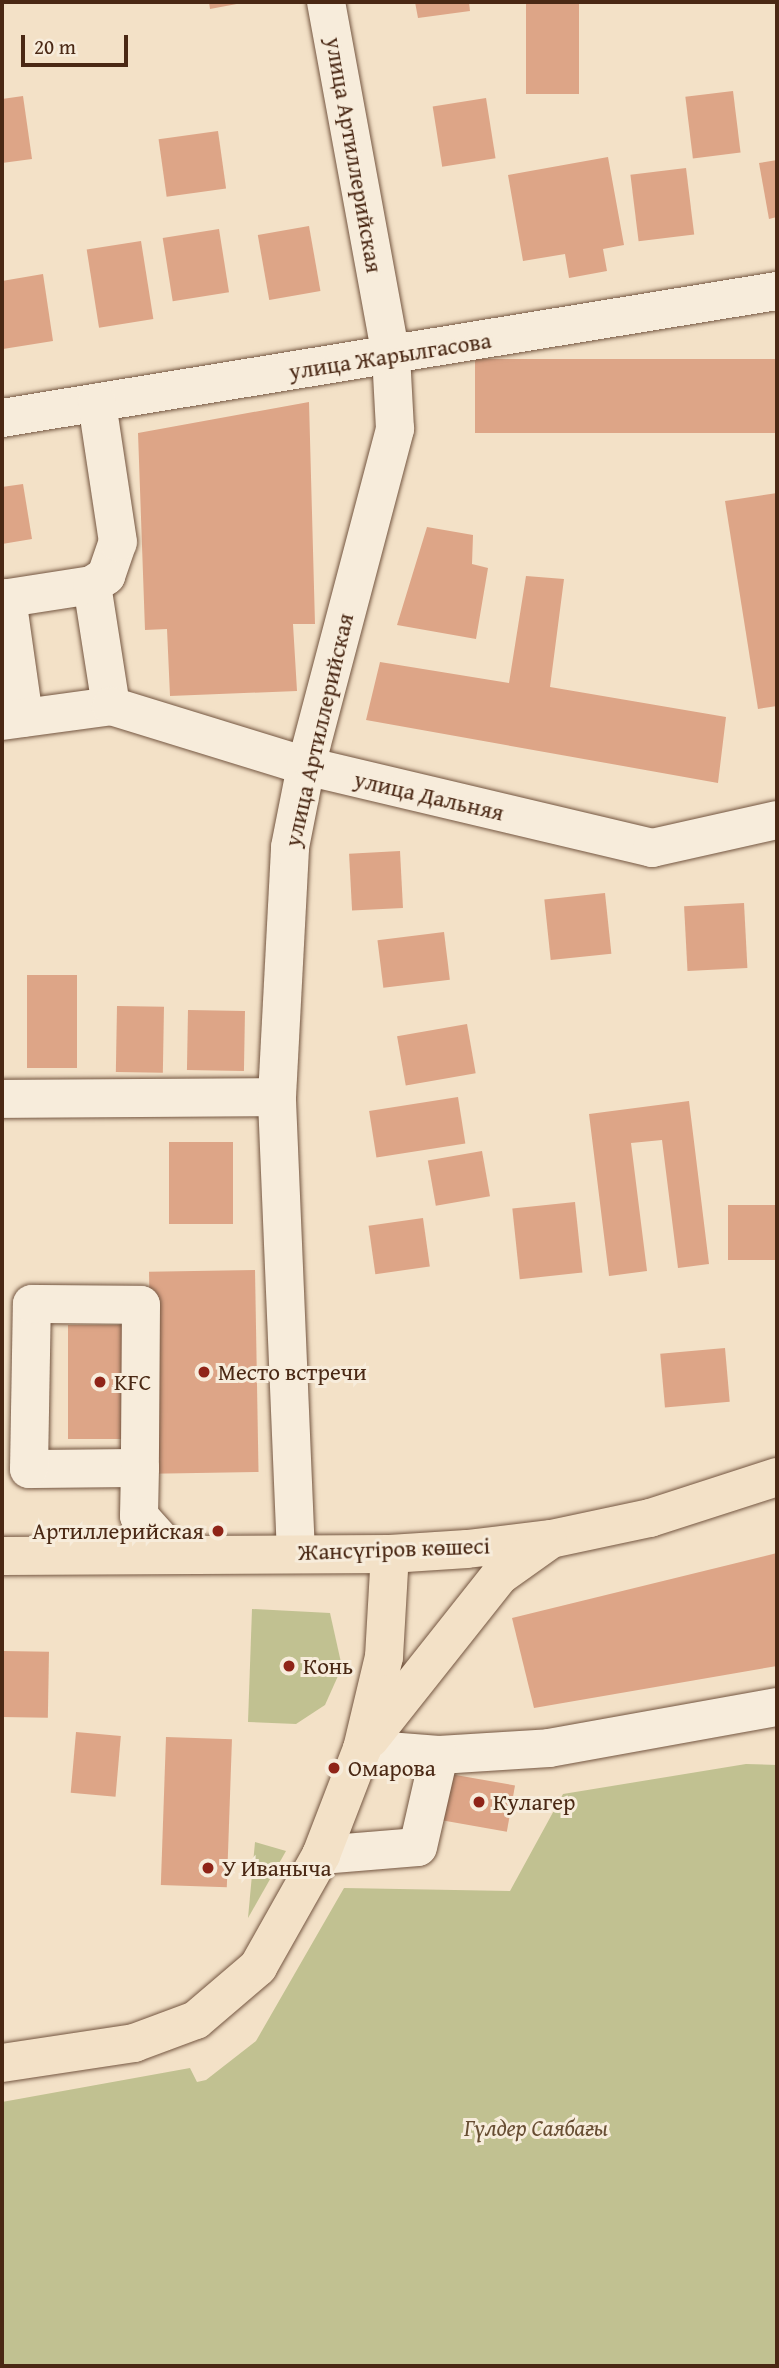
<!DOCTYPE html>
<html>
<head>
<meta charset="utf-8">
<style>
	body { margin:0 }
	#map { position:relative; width:779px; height:2368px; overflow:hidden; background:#f3e1c7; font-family:"Gentium Book Plus",serif }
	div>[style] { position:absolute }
	.green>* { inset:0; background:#c1c191 }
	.building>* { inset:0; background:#dda587; transform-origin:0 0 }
	.roads { filter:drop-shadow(0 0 2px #745641) drop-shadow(0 0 2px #745641) }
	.minor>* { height:38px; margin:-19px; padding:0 19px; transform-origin:19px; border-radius:19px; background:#f7ecdb }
	.major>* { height:38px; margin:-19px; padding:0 19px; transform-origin:19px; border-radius:19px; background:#f3e1c7 }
	.dots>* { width:19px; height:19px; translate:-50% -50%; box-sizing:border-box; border:4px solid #f7ecdb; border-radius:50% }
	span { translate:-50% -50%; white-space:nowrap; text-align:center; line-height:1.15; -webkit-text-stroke:6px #f7ecdb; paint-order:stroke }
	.street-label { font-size:23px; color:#4a2814 }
	.poi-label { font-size:23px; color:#4a2814 }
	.left { translate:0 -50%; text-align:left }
	.right { translate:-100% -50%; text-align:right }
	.park-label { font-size:23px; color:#684e33; font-style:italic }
	.frame { position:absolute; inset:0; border:4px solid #4a2814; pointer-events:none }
	.scale { position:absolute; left:21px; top:35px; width:107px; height:32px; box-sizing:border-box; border:4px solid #4a2814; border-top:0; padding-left:9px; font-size:21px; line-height:24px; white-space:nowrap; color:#4a2814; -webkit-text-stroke:5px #f7ecdb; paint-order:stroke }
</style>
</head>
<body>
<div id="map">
	<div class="green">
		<div style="clip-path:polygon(252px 1609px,330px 1613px,342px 1667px,325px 1705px,296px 1724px,248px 1722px)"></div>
		<div style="clip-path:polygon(746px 1764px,777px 1765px,777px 2366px,2px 2366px,2px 2102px,190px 2068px,197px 2082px,206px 2080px,256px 2041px,344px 1888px,510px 1891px,563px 1794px)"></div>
		<div style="clip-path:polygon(255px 1842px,286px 1851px,248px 1918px)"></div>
	</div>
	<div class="building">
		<div style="clip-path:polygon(209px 2px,242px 2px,242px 3px,210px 9px)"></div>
		<div style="clip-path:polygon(415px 2px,469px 2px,470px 11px,418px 18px)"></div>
		<div style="left:526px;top:2px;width:53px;height:92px"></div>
		<div style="left:733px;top:91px;width:62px;height:48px;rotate:83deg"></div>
		<div style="clip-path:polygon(23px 96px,32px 159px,2px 163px,2px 99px)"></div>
		<div style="left:486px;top:98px;width:61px;height:54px;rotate:81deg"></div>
		<div style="left:218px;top:131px;width:58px;height:60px;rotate:82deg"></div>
		<div style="clip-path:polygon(608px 157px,624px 245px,603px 249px,607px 271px,569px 278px,565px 254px,523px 261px,508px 175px)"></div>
		<div style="clip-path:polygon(777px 160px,777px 217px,769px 219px,759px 163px)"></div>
		<div style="left:686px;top:168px;width:67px;height:56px;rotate:83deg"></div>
		<div style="left:309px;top:226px;width:66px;height:52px;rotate:80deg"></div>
		<div style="left:219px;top:229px;width:64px;height:57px;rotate:81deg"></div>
		<div style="left:141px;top:241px;width:79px;height:55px;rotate:81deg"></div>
		<div style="clip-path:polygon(43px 274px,53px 341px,3px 349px,2px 281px)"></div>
		<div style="left:777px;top:359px;width:74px;height:302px;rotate:90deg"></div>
		<div style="clip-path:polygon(309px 402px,315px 624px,293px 624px,297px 691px,170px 696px,167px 629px,145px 630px,138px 433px)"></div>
		<div style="clip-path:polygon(23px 484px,32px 539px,2px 544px,2px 487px)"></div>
		<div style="clip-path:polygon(777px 493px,777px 706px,758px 709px,725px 501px)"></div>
		<div style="clip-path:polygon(427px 527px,473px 535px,472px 564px,488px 568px,476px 639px,397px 625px)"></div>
		<div style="clip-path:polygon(526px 576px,564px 579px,550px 687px,726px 717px,718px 783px,366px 720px,380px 662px,509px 683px)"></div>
		<div style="left:400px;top:851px;width:57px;height:51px;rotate:87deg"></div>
		<div style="left:605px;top:893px;width:61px;height:61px;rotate:84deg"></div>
		<div style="left:744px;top:903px;width:65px;height:60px;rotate:87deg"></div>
		<div style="left:444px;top:932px;width:48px;height:67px;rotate:83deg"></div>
		<div style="left:27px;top:975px;width:50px;height:93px"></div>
		<div style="left:117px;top:1006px;width:47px;height:66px;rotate:1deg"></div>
		<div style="left:188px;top:1010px;width:57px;height:60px;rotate:1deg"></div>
		<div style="left:467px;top:1024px;width:50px;height:71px;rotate:80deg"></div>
		<div style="left:458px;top:1097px;width:47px;height:90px;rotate:81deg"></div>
		<div style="clip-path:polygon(689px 1101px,709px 1264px,678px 1268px,662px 1140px,631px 1143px,647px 1271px,609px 1276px,589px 1114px)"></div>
		<div style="left:169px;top:1142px;width:64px;height:82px"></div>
		<div style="left:482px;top:1151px;width:46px;height:55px;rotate:80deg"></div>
		<div style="left:575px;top:1202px;width:71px;height:63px;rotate:84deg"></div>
		<div style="left:777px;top:1205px;width:55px;height:49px;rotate:90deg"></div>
		<div style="left:423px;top:1218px;width:49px;height:55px;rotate:82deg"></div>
		<div style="left:255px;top:1270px;width:202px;height:106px;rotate:89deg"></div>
		<div style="left:68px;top:1325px;width:63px;height:114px"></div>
		<div style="left:725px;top:1348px;width:54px;height:65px;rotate:85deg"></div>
		<div style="clip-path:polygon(777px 1553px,777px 1666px,534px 1708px,512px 1618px)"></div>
		<div style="left:3px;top:1651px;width:46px;height:66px;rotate:1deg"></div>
		<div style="left:76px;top:1732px;width:45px;height:61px;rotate:5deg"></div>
		<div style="left:166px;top:1737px;width:66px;height:148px;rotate:2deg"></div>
		<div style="left:450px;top:1774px;width:66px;height:47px;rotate:10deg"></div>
	</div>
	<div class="roads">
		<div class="minor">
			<div style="left:2px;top:418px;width:785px;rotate:-9.31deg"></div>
			<div style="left:92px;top:585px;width:122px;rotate:81.1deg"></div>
			<div style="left:7px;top:598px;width:121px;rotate:81.9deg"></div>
			<div style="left:2px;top:599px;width:91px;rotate:-8.8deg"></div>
			<div style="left:92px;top:585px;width:17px;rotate:-33deg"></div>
			<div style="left:106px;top:576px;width:36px;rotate:-71deg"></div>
			<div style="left:118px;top:542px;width:141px;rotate:-98.6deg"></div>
			<div style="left:2px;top:721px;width:110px;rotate:-7.8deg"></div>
			<div style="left:111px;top:706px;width:204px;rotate:17.1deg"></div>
			<div style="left:306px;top:766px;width:356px;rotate:13.3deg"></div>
			<div style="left:652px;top:848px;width:128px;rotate:-12.6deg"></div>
			<div style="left:2px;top:1099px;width:275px;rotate:-0.4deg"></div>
			<div style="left:140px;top:1468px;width:111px;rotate:179.5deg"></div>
			<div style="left:29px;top:1469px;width:165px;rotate:-89deg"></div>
			<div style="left:32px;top:1304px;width:109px;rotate:0.5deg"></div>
			<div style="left:141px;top:1305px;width:163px;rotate:90.4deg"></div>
			<div style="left:140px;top:1468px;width:48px;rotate:91.2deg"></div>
			<div style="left:139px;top:1516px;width:52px;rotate:48.1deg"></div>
			<div style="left:296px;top:1554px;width:457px;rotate:-92.4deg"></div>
			<div style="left:277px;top:1097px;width:250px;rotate:-87deg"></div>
			<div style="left:290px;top:847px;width:83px;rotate:-78.8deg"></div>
			<div style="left:306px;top:766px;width:349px;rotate:-75.2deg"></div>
			<div style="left:395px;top:429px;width:73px;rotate:-93.1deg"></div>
			<div style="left:391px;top:356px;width:360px;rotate:-100.4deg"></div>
			<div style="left:362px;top:1749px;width:77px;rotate:4.5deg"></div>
			<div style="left:439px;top:1755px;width:110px;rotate:-3.6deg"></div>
			<div style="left:549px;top:1748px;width:232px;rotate:-10.2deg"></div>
			<div style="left:321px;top:1855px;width:97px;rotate:-4.7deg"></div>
			<div style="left:418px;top:1847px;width:94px;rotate:-77.1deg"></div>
		</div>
		<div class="major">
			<div style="left:2px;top:1556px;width:388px;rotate:-0.3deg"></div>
			<div style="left:390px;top:1554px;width:77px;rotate:-3.7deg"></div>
			<div style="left:467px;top:1549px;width:85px;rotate:-6.8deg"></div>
			<div style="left:551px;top:1539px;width:101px;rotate:-12deg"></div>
			<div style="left:650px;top:1518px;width:133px;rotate:-17.9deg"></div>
			<div style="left:370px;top:1739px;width:208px;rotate:-51.6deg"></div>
			<div style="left:499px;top:1576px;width:60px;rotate:-35.5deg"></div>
			<div style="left:2px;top:2063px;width:134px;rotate:-8.6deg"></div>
			<div style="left:134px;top:2043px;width:66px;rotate:-20.4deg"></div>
			<div style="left:196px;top:2020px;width:82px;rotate:-40.5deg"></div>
			<div style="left:258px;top:1967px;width:129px;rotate:-60.6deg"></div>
			<div style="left:321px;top:1855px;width:114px;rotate:-68.9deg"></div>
			<div style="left:362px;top:1749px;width:95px;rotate:-76.6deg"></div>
			<div style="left:384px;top:1657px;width:103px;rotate:-86.7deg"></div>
		</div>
	</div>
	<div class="dots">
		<div style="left:204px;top:1372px;background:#8f2418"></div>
		<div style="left:100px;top:1382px;background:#8f2418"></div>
		<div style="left:218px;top:1531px;background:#8f2418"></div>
		<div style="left:289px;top:1666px;background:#8f2418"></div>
		<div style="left:334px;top:1768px;background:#8f2418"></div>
		<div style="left:479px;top:1802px;background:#8f2418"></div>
		<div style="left:208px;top:1868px;background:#8f2418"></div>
	</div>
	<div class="street-label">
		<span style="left:354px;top:155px;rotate:80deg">улица Артиллерийская</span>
		<span style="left:390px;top:356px;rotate:-9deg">улица Жарылгасова</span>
		<span style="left:319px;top:730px;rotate:-77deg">улица Артиллерийская</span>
		<span style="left:429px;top:796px;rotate:13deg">улица Дальняя</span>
		<span style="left:394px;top:1549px;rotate:-2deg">Жансүгіров көшесі</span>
	</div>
	<div class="poi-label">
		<span class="left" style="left:218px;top:1372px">Место встречи</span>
		<span class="left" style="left:114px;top:1382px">KFC</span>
		<span class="right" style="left:204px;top:1531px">Артиллерийская</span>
		<span class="left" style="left:303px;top:1666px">Конь</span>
		<span class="left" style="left:348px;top:1768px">Омарова</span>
		<span class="left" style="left:493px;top:1802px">Кулагер</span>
		<span class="left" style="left:222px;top:1868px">У Иваныча</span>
	</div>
	<div class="park-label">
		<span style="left:536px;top:2128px">Гүлдер Саябағы</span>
	</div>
	<div class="frame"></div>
	<div class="scale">20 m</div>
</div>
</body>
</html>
